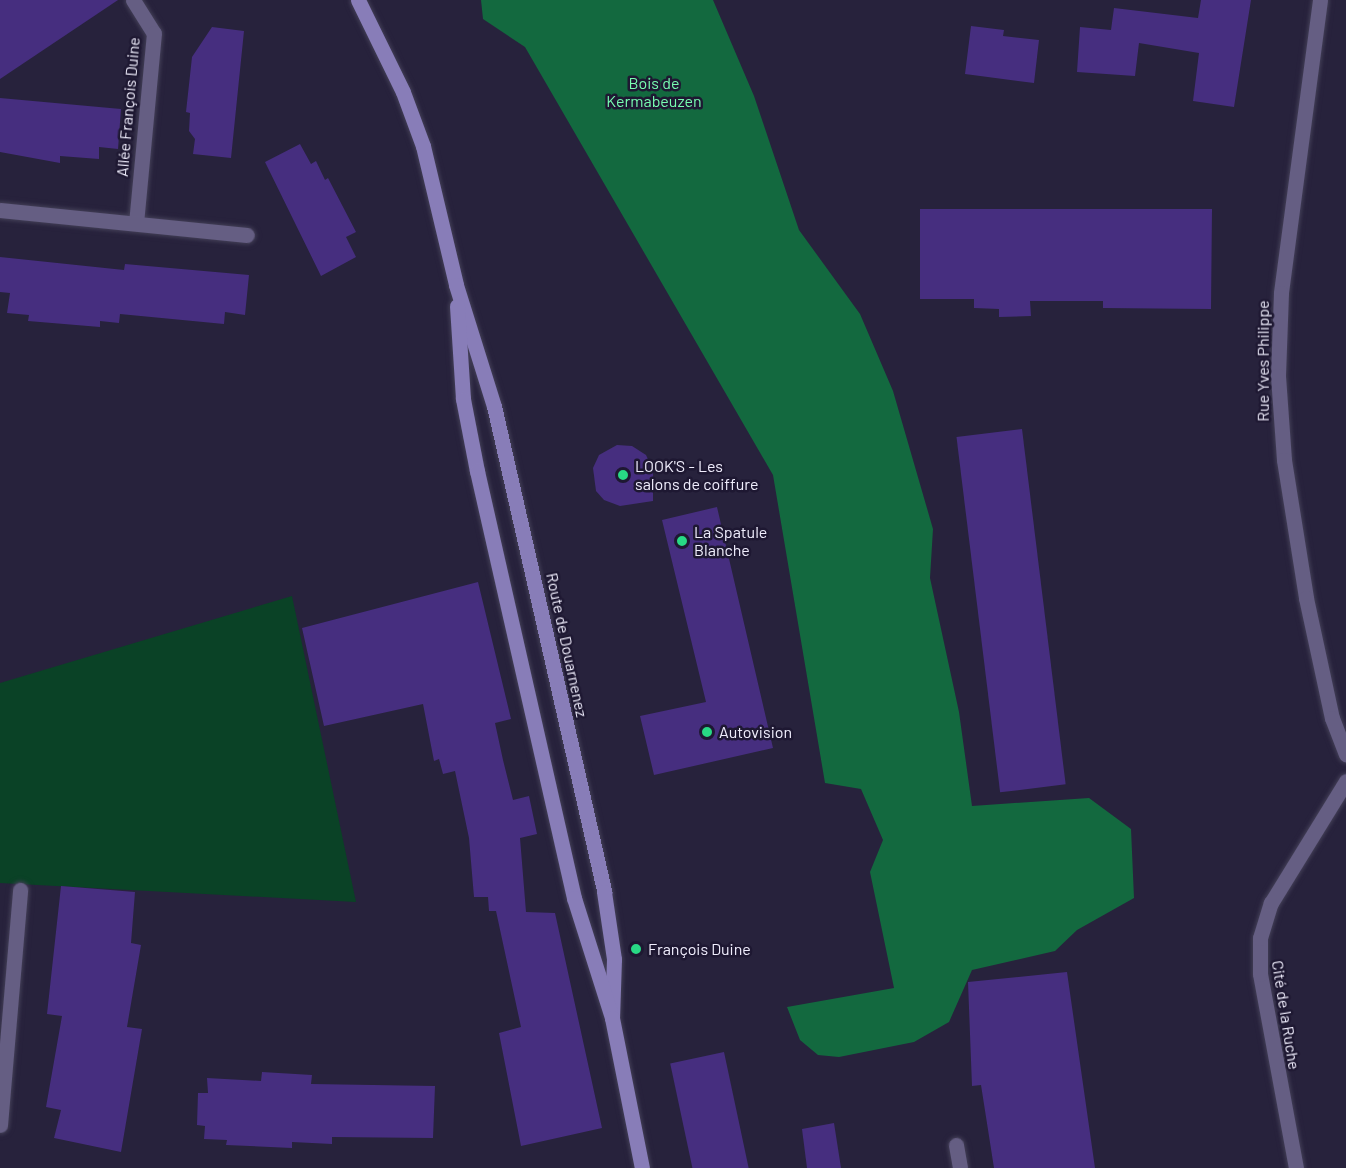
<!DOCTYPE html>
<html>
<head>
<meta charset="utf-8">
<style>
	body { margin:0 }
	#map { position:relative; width:1346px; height:1168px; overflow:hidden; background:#27223c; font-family:Barlow,sans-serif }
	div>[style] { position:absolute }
	.green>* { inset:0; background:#0a4226 }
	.forest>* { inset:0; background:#13693f }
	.building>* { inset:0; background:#462e7f; transform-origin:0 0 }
	.roads { filter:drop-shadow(0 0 2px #433f57) drop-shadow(0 0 2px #433f57) }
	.street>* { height:15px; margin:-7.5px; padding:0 7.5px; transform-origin:7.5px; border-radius:7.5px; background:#655e83 }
	.secondary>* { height:15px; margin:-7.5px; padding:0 7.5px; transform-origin:7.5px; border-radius:7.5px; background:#887db8 }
	.dots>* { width:16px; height:16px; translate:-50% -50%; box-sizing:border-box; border:3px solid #1e1832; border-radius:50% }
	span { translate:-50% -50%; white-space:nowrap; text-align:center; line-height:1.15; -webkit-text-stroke:5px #1e1832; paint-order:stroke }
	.park-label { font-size:16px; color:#78feb1 }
	.street-label { font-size:16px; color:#f0eefd }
	.poi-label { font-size:16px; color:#f0eefd }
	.left { translate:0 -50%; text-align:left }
</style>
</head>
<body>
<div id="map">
	<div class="green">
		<div style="clip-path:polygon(292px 596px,356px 902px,0 883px,0 683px)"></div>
	</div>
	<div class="forest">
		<div style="clip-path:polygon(481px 0,713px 0,754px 96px,799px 230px,860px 314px,893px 391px,933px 529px,930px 578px,959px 712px,972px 806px,1089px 798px,1131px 829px,1134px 898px,1077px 930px,1055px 951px,972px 970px,949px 1022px,914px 1042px,839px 1057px,818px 1055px,800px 1040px,787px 1007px,894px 988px,870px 872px,883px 840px,861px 789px,825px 783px,773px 475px,525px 47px,483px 19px)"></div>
	</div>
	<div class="building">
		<div style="clip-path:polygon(0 0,118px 0,0 79px)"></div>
		<div style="clip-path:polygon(1201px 0,1251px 0,1234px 107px,1193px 101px,1199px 53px,1139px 43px,1135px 76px,1077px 72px,1080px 27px,1111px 30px,1114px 8px,1198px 18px)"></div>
		<div style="clip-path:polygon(971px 26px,1004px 30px,1003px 36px,1039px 40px,1034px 83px,965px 74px)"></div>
		<div style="clip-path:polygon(212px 27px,244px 31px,231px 158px,193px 154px,195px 139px,189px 131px,190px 113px,186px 112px,192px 57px)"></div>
		<div style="clip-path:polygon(0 98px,121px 109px,118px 149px,99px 147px,99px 159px,60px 156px,60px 163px,0 152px)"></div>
		<div style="clip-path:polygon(300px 144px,311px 164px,316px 161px,325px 180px,328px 178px,356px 232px,346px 237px,356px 257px,321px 276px,265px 162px)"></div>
		<div style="clip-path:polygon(920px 209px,1212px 209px,1211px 309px,1103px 308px,1103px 301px,1030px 301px,1031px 316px,999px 317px,999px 309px,974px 308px,974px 299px,920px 299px)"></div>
		<div style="clip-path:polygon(0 257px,124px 270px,125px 264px,249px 275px,245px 315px,225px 312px,224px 324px,120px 314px,119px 323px,100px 321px,100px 327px,28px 321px,29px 315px,7px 313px,10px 293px,0 292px)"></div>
		<div style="left:1022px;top:429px;width:358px;height:66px;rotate:83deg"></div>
		<div style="clip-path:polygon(617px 445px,632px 446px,646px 455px,653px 470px,653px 501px,620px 506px,604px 500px,596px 491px,593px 468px,599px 455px)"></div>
		<div style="clip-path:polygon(717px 507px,773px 748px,654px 775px,640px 716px,706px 702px,662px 520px)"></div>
		<div style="clip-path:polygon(478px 582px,511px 719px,495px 723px,503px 760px,513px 800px,529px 796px,537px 834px,520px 838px,526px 912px,555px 913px,602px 1128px,521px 1146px,499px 1033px,521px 1027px,496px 911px,489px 911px,488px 897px,474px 897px,469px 838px,455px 771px,443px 774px,439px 759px,434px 761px,423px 704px,324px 726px,302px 628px)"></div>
		<div style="clip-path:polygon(61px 886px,135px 892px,131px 943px,141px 945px,127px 1027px,142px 1029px,121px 1152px,54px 1138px,61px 1110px,46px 1107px,62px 1016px,47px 1014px)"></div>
		<div style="clip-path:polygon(1067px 972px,1095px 1168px,994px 1168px,981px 1085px,972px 1086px,968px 982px)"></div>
		<div style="left:724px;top:1052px;width:119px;height:55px;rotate:78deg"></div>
		<div style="clip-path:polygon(262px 1072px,312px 1075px,311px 1084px,435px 1086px,433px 1138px,332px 1137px,332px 1144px,292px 1142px,292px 1148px,226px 1145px,227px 1140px,204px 1139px,205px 1126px,197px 1125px,198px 1093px,208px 1093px,207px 1078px,261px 1081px)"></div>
		<div style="clip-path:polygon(834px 1123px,841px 1168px,807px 1168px,802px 1129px)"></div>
	</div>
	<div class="roads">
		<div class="street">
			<div style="left:133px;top:0;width:39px;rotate:58deg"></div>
			<div style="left:154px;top:33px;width:191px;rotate:95.4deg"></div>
			<div style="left:1320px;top:0;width:296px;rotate:97.6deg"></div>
			<div style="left:1281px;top:293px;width:83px;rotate:92.1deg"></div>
			<div style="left:1278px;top:376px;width:84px;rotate:85.9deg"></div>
			<div style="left:1284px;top:460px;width:140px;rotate:80.9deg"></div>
			<div style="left:1306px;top:598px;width:123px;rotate:77.8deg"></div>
			<div style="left:1332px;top:718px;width:39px;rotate:69deg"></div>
			<div style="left:0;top:210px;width:248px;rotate:5.8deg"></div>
			<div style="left:0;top:1125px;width:236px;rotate:-85.1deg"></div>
			<div style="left:956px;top:1145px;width:23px;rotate:80deg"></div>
			<div style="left:1296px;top:1168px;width:197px;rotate:-100.5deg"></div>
			<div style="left:1260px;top:974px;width:36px;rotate:-90deg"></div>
			<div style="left:1260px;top:938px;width:37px;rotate:-73deg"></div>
			<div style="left:1271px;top:903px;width:143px;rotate:-58.4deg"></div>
		</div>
		<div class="secondary">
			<div style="left:358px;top:0;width:102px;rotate:63.9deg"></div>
			<div style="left:403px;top:92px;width:58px;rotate:69.7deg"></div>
			<div style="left:423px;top:146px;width:143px;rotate:76.6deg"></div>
			<div style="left:456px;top:285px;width:127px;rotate:72.6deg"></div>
			<div style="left:494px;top:406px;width:498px;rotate:77.2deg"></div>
			<div style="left:604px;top:892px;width:68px;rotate:81.5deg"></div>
			<div style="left:614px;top:959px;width:59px;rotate:91.9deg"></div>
			<div style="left:457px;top:306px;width:93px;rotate:86.3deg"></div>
			<div style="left:463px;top:399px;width:73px;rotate:79deg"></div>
			<div style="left:477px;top:471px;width:438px;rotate:77.2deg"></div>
			<div style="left:574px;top:898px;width:126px;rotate:72.4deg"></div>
			<div style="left:612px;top:1018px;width:153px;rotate:78.7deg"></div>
		</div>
	</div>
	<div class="dots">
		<div style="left:623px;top:475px;background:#28d885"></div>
		<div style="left:682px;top:541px;background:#28d885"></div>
		<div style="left:707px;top:732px;background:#28d885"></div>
		<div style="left:636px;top:949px;background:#28d885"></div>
	</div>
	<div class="park-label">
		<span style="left:654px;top:92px">Bois de<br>Kermabeuzen</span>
	</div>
	<div class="street-label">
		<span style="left:128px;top:107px;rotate:-85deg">Allée François Duine</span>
		<span style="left:1263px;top:361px;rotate:-90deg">Rue Yves Philippe</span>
		<span style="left:567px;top:645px;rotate:78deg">Route de Douarnenez</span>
		<span style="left:1286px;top:1015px;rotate:81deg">Cité de la Ruche</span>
	</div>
	<div class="poi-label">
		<span class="left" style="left:635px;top:475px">LOOK'S - Les<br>salons de coiffure</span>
		<span class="left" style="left:694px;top:541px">La Spatule<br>Blanche</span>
		<span class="left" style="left:719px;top:732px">Autovision</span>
		<span class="left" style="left:648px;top:949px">François Duine</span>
	</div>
</div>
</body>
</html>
